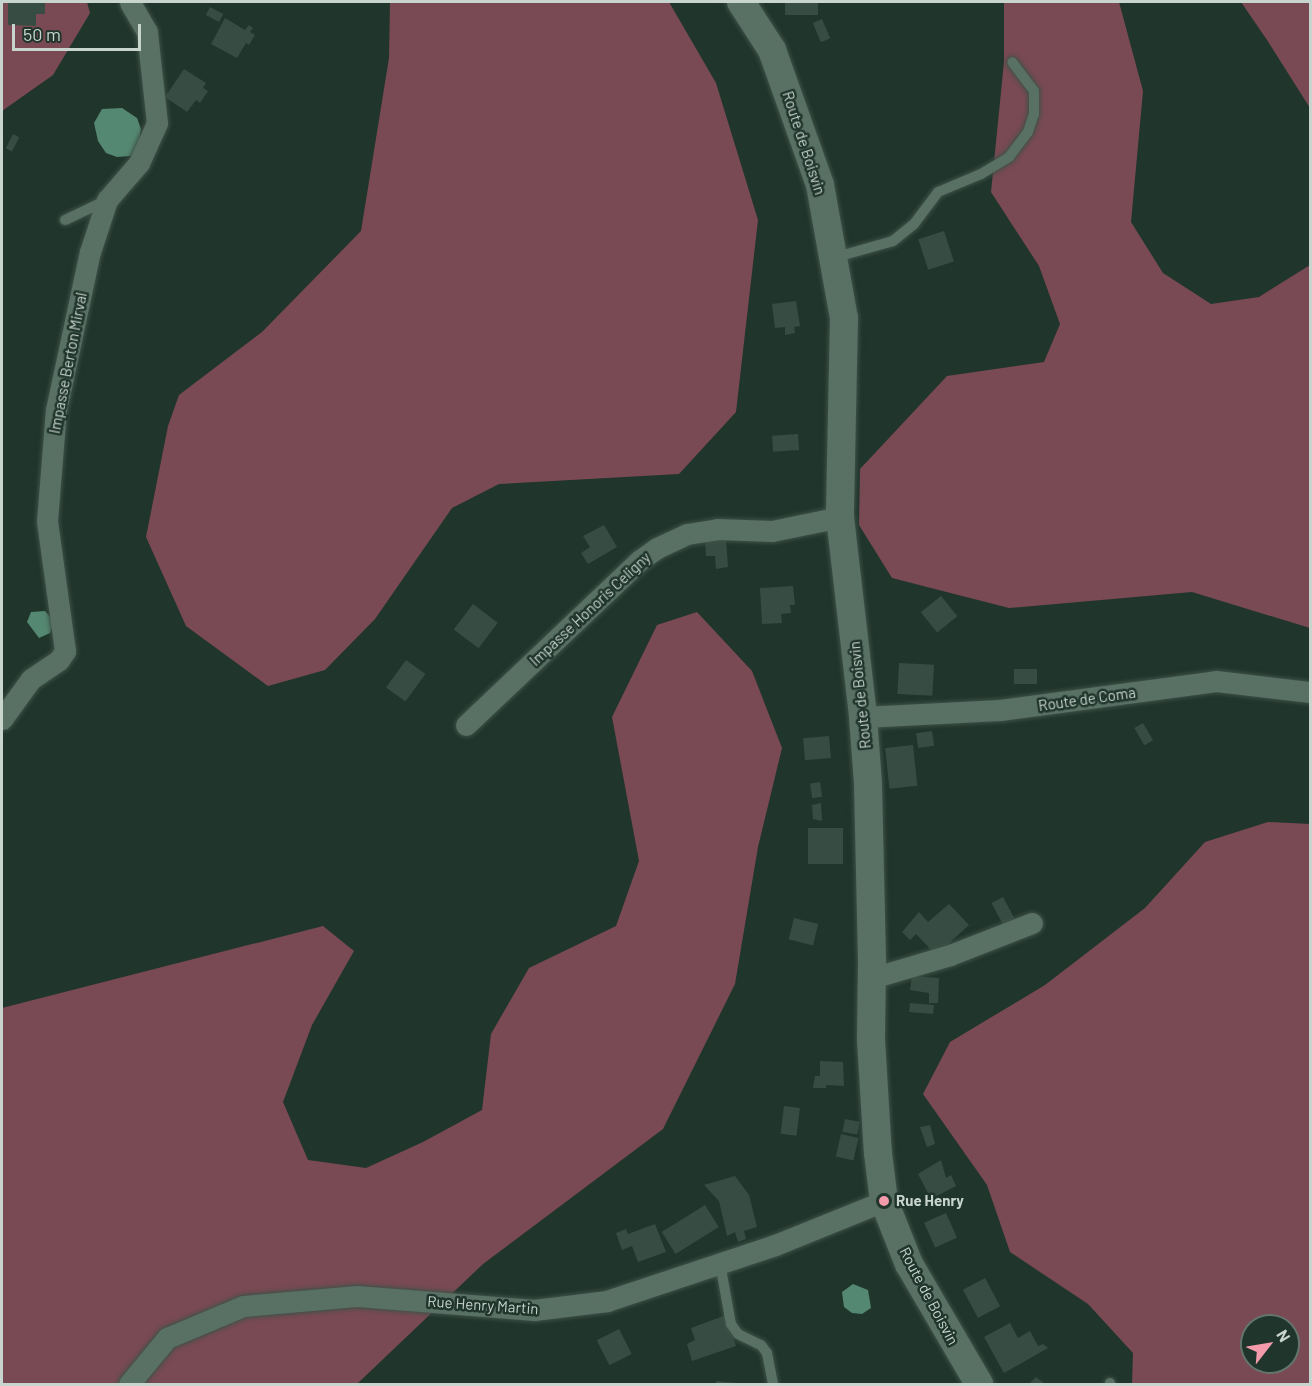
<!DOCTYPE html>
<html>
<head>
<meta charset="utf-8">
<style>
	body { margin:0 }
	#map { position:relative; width:1312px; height:1386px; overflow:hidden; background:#20352c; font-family:Barlow,sans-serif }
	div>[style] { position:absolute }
	.forest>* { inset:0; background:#794a53 }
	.water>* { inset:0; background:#558872 }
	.building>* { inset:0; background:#374d43; transform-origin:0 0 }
	.roads { filter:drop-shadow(0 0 2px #3e5148) drop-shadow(0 0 2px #3e5148) }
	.lane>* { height:10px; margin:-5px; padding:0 5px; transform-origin:5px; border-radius:5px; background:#597065 }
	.street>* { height:21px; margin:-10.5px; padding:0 10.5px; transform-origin:10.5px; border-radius:10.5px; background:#597065 }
	.secondary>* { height:28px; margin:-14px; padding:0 14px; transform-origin:14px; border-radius:14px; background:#597065 }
	.dots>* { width:16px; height:16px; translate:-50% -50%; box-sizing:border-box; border:3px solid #20352c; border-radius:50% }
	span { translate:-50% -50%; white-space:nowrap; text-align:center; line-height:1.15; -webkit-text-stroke:5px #20352c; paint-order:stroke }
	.street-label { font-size:15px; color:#c8d5cf }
	.poi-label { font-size:15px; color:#c8d5cf; font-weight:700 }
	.left { translate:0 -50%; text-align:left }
	.frame { position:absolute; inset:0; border:3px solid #c8d5cf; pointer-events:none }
	.north { position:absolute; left:1240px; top:1314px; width:60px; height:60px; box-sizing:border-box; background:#20352c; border:2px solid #63756d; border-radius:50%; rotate:59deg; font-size:16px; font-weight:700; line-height:24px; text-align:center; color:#c8d5cf }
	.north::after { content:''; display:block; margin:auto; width:21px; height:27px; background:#f39aab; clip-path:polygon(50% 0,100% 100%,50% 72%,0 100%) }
	.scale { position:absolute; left:12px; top:24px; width:129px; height:27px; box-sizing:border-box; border:3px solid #c8d5cf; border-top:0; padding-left:8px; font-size:18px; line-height:21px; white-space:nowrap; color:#c8d5cf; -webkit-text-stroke:4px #20352c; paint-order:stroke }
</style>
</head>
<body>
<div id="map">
	<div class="forest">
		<div style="clip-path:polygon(2px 2px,87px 2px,90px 13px,53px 75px,2px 111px)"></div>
		<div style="clip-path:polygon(390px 2px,669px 2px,716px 83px,758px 220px,736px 412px,679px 474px,499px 484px,452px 508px,375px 619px,325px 670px,268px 686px,186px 626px,146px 537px,168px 426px,179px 395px,262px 332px,361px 231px,389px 58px)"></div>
		<div style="clip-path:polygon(1004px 2px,1119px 2px,1143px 91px,1131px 222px,1163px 273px,1211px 304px,1259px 297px,1310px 265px,1310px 628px,1192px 592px,1009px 608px,892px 578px,859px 525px,860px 469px,947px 376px,1044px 362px,1060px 324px,1039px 266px,991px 192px,1004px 62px)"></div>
		<div style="clip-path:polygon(1241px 2px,1310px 2px,1310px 108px,1267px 40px)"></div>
		<div style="clip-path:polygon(697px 612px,752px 671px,782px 748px,758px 847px,735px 984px,663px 1129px,483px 1264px,357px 1384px,2px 1384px,2px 1008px,323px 926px,354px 951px,312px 1025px,283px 1102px,308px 1160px,366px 1168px,423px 1142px,482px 1110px,491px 1034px,529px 968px,616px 926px,639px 861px,612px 717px,657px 625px)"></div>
		<div style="clip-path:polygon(evenodd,1268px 822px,1310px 824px,1310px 1384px,1132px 1384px,1133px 1353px,1088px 1304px,1010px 1252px,987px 1185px,923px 1094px,950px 1042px,1045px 985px,1145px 908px,1205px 842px,1268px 822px,1252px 1326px,1288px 1326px,1288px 1362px,1252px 1362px,1252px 1326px)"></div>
	</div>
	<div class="water">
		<div style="clip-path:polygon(122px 108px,137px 118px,141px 129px,139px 142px,131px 156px,117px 157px,106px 153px,98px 141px,94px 123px,102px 109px)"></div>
		<div style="clip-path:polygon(45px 611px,54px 621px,50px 633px,39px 638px,27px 622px,31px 612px)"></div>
		<div style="clip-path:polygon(853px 1284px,868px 1290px,871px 1308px,862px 1314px,852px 1313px,844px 1307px,842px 1292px)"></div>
	</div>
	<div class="building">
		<div style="clip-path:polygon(8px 2px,45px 2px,45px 14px,36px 14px,36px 26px,8px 25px)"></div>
		<div style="left:785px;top:2px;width:33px;height:13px"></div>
		<div style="left:210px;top:7px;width:15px;height:9px;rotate:28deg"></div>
		<div style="clip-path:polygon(225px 18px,245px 30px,249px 25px,253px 28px,250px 32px,255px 35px,249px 45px,246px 43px,237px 58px,211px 44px)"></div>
		<div style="left:822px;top:19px;width:21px;height:10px;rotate:67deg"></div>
		<div style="clip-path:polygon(184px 69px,206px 83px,203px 88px,208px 91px,200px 103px,196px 100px,187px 112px,165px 97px)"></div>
		<div style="left:13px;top:134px;width:7px;height:16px;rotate:27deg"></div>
		<div style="left:944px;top:231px;width:32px;height:27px;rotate:72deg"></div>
		<div style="clip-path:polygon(796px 301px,800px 326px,794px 327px,795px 333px,785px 335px,785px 327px,775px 328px,772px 304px)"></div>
		<div style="left:798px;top:434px;width:16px;height:26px;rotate:86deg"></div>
		<div style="clip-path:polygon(604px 525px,617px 547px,588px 564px,581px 553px,590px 547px,583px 536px)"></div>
		<div style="clip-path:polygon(726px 539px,728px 567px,716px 569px,715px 556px,706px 556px,705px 541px)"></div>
		<div style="clip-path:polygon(793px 586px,795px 605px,790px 605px,791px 613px,781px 614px,782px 623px,762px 624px,760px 588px)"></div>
		<div style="left:941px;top:596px;width:26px;height:26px;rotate:51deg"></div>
		<div style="left:473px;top:604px;width:31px;height:32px;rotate:37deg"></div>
		<div style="left:406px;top:660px;width:24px;height:34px;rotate:36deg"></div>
		<div style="left:899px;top:663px;width:35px;height:31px;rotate:3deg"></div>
		<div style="left:1014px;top:669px;width:23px;height:15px"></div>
		<div style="left:1143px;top:723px;width:20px;height:10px;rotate:60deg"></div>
		<div style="left:932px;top:731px;width:15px;height:16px;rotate:82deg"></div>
		<div style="left:829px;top:736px;width:22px;height:26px;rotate:85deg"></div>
		<div style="left:913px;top:745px;width:41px;height:28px;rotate:84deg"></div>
		<div style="left:820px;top:782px;width:15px;height:10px;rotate:82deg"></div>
		<div style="clip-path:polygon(821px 803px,822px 821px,813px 819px,812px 805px)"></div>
		<div style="left:843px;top:828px;width:36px;height:35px;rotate:90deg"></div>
		<div style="left:1003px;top:897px;width:27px;height:13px;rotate:62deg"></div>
		<div style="clip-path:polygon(949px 904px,969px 925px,936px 955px,916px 934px,910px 940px,902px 932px,919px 912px,928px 922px)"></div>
		<div style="left:794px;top:918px;width:25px;height:22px;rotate:14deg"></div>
		<div style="clip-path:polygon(912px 976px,939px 978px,938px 1003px,929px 1003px,929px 993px,910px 990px)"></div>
		<div style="left:910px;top:1003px;width:24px;height:9px;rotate:5deg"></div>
		<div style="clip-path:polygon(820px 1061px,843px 1062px,844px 1086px,826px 1085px,826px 1088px,813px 1088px,815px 1076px,820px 1076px)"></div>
		<div style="left:784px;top:1106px;width:16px;height:28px;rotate:7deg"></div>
		<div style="left:845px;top:1119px;width:15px;height:13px;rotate:11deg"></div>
		<div style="clip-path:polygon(930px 1125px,935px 1144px,927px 1147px,920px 1127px)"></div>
		<div style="left:841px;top:1134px;width:18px;height:23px;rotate:13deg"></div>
		<div style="clip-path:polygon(941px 1160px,946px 1178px,951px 1175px,956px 1186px,931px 1199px,918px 1174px)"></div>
		<div style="clip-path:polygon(735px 1176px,749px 1195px,757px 1227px,744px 1231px,746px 1239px,738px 1242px,735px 1232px,727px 1236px,719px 1201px,704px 1185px)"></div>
		<div style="left:705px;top:1205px;width:26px;height:51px;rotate:58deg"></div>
		<div style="left:946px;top:1213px;width:27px;height:24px;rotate:66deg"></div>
		<div style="clip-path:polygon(655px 1224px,666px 1252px,638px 1262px,632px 1246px,622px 1250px,616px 1233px,626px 1229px,628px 1234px)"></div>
		<div style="left:985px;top:1278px;width:32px;height:25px;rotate:62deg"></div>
		<div style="clip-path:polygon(726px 1315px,736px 1346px,692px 1361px,687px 1344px,695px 1340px,691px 1328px)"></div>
		<div style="clip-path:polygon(1010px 1323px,1018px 1338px,1030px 1331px,1038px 1346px,1043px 1344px,1048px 1348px,1004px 1373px,984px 1337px)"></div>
		<div style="left:619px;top:1329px;width:28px;height:25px;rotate:63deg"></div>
		<div style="clip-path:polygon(1036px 1377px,1045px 1384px,1029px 1384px)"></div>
		<div style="clip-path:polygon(716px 1381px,737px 1383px,737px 1384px,716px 1384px)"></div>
	</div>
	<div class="roads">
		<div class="lane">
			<div style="left:65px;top:220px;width:47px;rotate:-25.5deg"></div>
			<div style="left:833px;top:258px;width:62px;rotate:-15.8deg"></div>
			<div style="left:893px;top:241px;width:27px;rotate:-39deg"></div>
			<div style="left:914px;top:224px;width:40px;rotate:-53deg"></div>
			<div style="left:938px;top:192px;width:47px;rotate:-22.7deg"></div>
			<div style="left:981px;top:174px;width:33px;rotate:-31deg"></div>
			<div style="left:1009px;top:157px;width:31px;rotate:-53deg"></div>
			<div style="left:1028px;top:132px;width:19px;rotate:-72deg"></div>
			<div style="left:1034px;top:114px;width:23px;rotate:-90deg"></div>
			<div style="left:1034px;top:91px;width:36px;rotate:-127deg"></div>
			<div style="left:720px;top:1263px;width:62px;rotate:79.8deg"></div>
			<div style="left:731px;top:1324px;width:12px;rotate:55deg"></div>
			<div style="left:738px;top:1334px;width:25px;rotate:26deg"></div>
			<div style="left:761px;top:1345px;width:10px;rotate:53deg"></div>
			<div style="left:767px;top:1353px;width:32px;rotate:79deg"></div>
			<div style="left:1110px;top:1384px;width:1px;rotate:-90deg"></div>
		</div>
		<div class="street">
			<div style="left:863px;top:717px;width:137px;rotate:-2.9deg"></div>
			<div style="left:1000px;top:710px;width:218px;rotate:-7.6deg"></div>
			<div style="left:1216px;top:681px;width:95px;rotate:6.7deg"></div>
			<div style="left:2px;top:719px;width:49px;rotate:-54.1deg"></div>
			<div style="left:31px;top:679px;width:34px;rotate:-34deg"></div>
			<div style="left:59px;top:660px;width:11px;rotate:-56deg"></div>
			<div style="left:65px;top:651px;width:131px;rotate:-97.9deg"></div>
			<div style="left:47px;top:521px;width:111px;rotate:-85.4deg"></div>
			<div style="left:56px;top:410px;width:162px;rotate:-77.9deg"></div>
			<div style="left:90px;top:252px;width:55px;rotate:-71.9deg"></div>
			<div style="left:107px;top:200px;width:49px;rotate:-49.1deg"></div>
			<div style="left:139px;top:163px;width:44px;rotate:-65.8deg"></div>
			<div style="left:157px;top:123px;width:92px;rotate:-96.3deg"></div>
			<div style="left:147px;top:32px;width:34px;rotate:-120deg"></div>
			<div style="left:466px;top:725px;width:240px;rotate:-43.5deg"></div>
			<div style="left:640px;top:560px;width:21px;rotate:-35deg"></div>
			<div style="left:657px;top:548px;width:33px;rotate:-25deg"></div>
			<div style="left:687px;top:534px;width:30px;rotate:-9deg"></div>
			<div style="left:717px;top:529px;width:55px;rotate:2.1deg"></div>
			<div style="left:772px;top:531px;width:69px;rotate:-11.6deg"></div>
			<div style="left:872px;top:978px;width:81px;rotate:-16.4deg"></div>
			<div style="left:950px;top:955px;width:88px;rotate:-21.3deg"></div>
			<div style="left:129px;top:1384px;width:60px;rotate:-50.4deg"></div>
			<div style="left:167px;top:1338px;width:82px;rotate:-22.8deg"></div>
			<div style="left:243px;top:1306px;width:114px;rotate:-5deg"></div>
			<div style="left:357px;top:1296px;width:178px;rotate:4.5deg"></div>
			<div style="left:534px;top:1310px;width:74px;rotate:-7deg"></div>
			<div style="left:607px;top:1301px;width:177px;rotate:-18.4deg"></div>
			<div style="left:775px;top:1245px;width:118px;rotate:-22deg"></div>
		</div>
		<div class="secondary">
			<div style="left:741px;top:2px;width:57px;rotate:57.1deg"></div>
			<div style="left:772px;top:50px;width:143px;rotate:70.4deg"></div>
			<div style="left:820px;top:185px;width:135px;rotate:79.8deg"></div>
			<div style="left:844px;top:318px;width:199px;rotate:91.2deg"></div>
			<div style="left:840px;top:517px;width:201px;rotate:83.4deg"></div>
			<div style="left:863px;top:717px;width:67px;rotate:85.7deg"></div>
			<div style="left:868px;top:784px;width:180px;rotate:88.7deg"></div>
			<div style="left:872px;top:964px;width:76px;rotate:90.8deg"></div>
			<div style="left:871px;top:1040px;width:113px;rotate:86.5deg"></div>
			<div style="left:878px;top:1153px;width:48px;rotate:82.9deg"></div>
			<div style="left:884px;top:1201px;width:68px;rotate:68.4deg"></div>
			<div style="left:909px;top:1264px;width:139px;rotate:59.7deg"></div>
		</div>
	</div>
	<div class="dots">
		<div style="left:884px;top:1201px;background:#f39aab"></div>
	</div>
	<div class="street-label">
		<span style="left:804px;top:143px;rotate:72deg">Route de Boisvin</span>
		<span style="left:68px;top:363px;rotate:-79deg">Impasse Berton Mirval</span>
		<span style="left:590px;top:609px;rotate:-43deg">Impasse Honoris Celigny</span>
		<span style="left:860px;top:695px;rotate:-96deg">Route de Boisvin</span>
		<span style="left:1087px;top:699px;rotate:-8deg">Route de Coma</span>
		<span style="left:929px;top:1296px;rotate:62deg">Route de Boisvin</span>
		<span style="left:483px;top:1305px;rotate:4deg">Rue Henry Martin</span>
	</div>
	<div class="poi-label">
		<span class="left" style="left:896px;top:1201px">Rue Henry</span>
	</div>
	<div class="frame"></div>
	<div class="north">N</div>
	<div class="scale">50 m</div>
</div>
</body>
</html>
